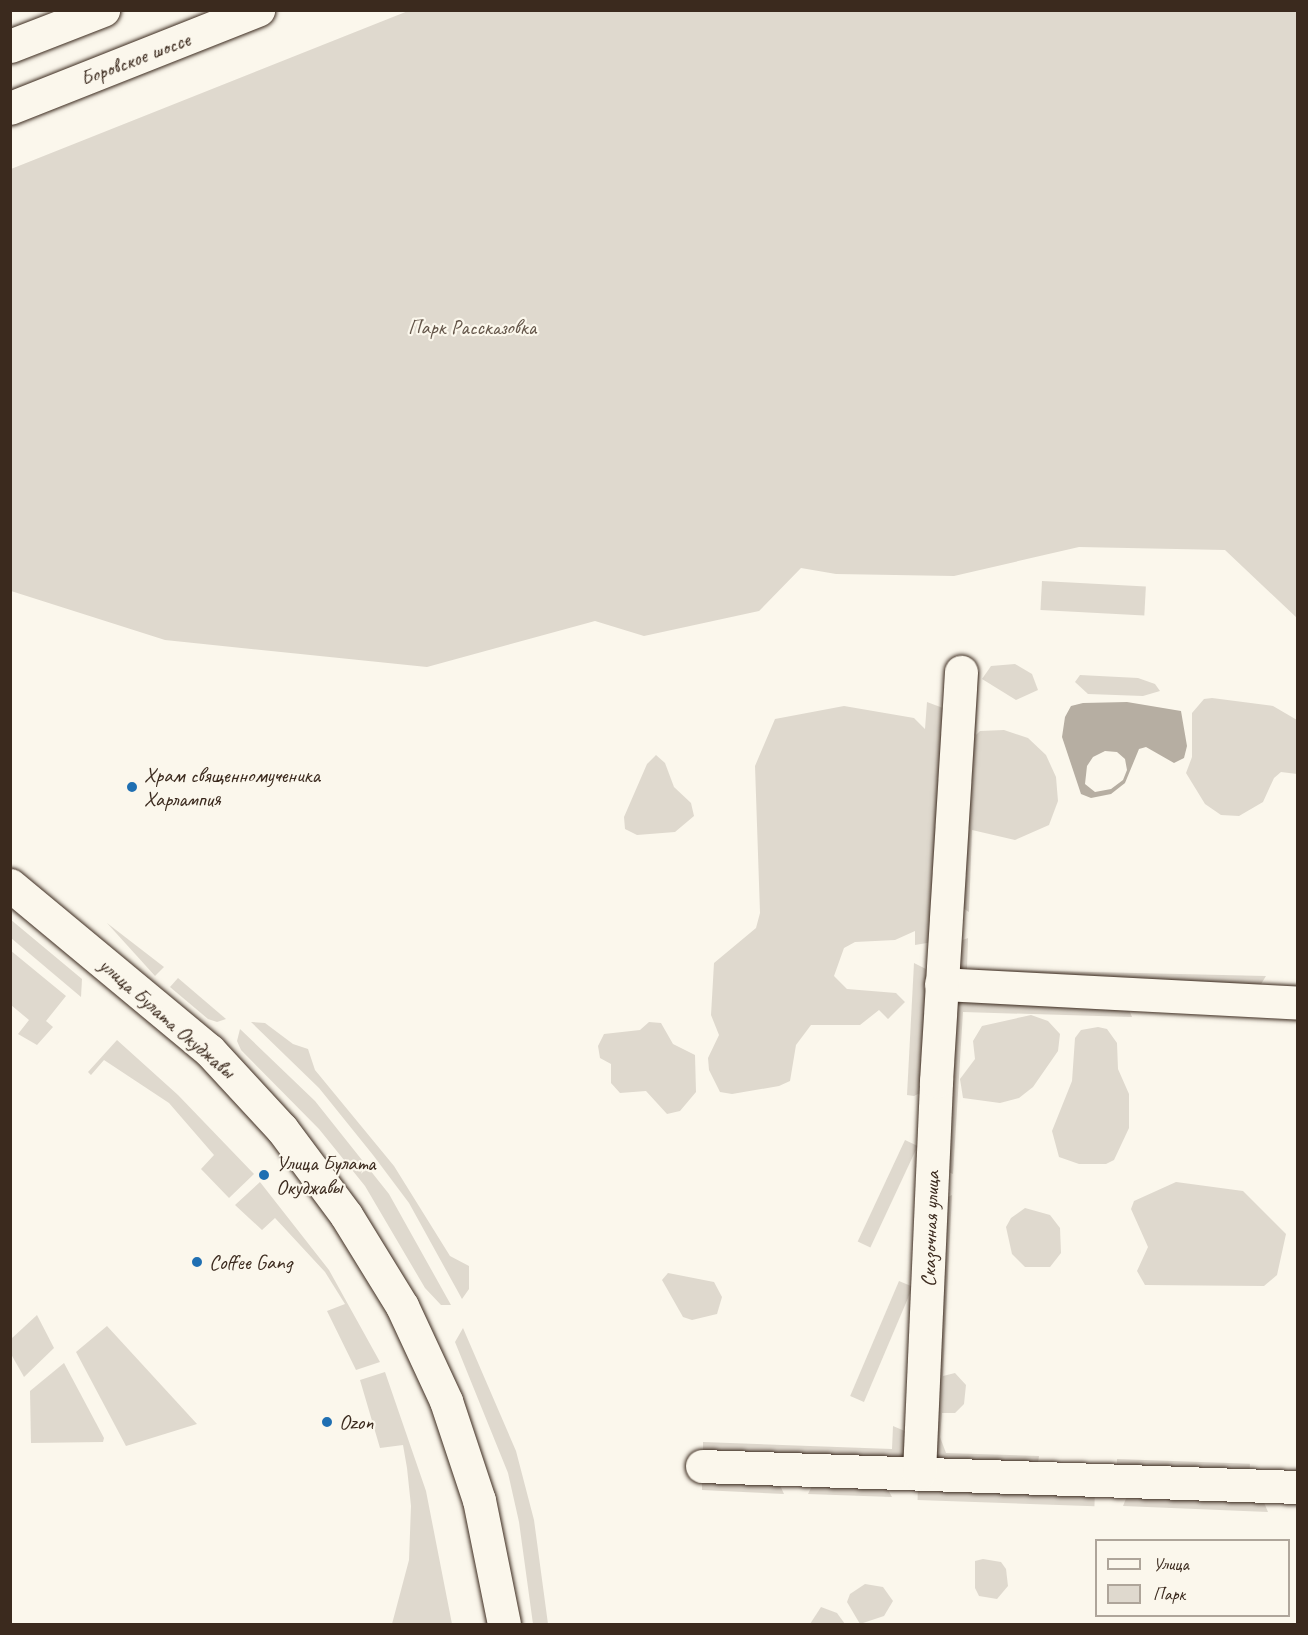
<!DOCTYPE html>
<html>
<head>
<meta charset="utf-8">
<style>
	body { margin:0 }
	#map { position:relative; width:1308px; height:1635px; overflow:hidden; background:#fbf7ec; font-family:Caveat,sans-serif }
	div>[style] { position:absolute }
	.green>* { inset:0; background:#dfd9ce; transform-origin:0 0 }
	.water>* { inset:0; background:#b6aea2 }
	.roads { filter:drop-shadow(0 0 2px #3b2a1e) drop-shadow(0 0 2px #3b2a1e) }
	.minor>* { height:33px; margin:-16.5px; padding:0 16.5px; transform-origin:16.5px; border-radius:16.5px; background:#fbf7ec }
	.major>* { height:33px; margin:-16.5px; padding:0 16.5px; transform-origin:16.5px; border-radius:16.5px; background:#fbf7ec }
	.dots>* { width:16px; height:16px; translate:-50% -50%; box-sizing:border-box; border:3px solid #fbf7ec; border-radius:50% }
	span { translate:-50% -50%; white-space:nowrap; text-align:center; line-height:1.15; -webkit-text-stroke:4.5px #fbf7ec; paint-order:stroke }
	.street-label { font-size:21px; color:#3b2a1e }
	.park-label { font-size:21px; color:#64564a }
	.poi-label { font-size:21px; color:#3b2a1e }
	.left { translate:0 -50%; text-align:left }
	.frame { position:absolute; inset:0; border:12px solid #3b2a1e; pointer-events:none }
	.legend { position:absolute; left:1095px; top:1539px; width:195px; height:78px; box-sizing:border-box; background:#fbf7ec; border:2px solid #aea59a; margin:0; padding:8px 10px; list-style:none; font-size:18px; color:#3b2a1e }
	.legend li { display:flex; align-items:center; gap:12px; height:30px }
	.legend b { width:30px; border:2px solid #aea59a }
</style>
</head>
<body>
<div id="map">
	<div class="green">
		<div style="clip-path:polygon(408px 11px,1297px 11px,1297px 618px,1225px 550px,1079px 547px,954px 576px,836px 574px,801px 568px,759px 611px,644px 636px,595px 621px,427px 667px,165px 640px,11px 591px,11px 169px)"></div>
		<div style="left:1042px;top:581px;width:104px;height:29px;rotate:3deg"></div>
		<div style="clip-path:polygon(1015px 664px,1032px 674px,1038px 690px,1016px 700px,982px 679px,991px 666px)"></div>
		<div style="clip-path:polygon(973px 671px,979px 672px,976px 735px,980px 731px,1004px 730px,1028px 738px,1046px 755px,1056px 777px,1058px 801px,1049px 825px,1015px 840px,972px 830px,969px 912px,961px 907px)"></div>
		<div style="clip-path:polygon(1080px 675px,1138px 678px,1155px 684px,1160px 691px,1143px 696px,1088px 694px,1075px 682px)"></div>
		<div style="clip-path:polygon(1212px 698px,1273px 706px,1297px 720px,1297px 774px,1281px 772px,1274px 778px,1263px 802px,1239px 816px,1221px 815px,1205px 804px,1186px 773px,1192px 757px,1192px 713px,1204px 699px)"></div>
		<div style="clip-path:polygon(927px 702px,943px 708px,933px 942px,915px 945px,915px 931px,895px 940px,855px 942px,844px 948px,834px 976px,847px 989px,896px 993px,905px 1002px,888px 1019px,879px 1010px,860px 1025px,811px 1025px,796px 1045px,790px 1081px,779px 1086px,732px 1094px,720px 1092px,709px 1070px,708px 1058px,719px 1035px,711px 1015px,714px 963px,756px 928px,760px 913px,755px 766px,775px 719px,844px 706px,914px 718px,925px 729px)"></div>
		<div style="clip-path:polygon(656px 755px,665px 763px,674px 787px,691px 803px,694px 816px,675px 832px,637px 835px,625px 829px,624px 817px,647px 764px)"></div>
		<div style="clip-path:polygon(10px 919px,82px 979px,81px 997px,11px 938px)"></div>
		<div style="clip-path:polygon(107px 923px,164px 967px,155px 976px)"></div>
		<div style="clip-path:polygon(968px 938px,967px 969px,1266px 976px,1261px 984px,1255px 985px,964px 974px,957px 967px,960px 941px)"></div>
		<div style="clip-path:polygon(10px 950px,66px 996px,46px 1021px,53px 1027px,37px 1045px,18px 1034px,29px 1020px,11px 1005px)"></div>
		<div style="clip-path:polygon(914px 963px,926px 969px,928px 978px,920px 1093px,914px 1096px,907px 1095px)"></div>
		<div style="clip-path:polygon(178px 978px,226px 1019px,217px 1022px,208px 1019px,170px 987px)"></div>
		<div style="clip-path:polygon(959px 999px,1127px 1005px,1132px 1017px,963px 1012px,953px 1174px,948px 1172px,950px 1011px)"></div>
		<div style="clip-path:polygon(1031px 1015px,1048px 1021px,1060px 1034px,1058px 1051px,1033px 1087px,1019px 1098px,1000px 1103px,963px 1098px,960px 1079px,975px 1059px,973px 1041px,982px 1026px)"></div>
		<div style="clip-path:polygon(251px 1022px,265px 1023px,293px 1044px,308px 1049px,315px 1070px,394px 1166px,450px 1256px,469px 1266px,469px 1289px,462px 1299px,409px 1203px,373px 1155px,319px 1088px)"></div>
		<div style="clip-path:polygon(649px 1022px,661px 1023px,673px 1044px,695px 1055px,696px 1092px,680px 1111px,667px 1114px,646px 1091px,620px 1093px,611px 1083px,611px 1064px,600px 1058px,598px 1046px,604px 1034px,640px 1030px)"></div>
		<div style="clip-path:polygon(1098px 1027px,1107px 1029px,1117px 1043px,1118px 1069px,1129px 1094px,1129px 1128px,1114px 1160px,1106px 1164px,1079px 1164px,1059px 1157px,1052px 1131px,1072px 1081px,1075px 1038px,1081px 1030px)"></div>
		<div style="clip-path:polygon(240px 1029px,315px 1101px,389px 1194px,451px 1305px,441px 1305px,425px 1288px,365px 1186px,319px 1129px,241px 1050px,237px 1041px)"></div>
		<div style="clip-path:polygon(117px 1040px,178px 1095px,254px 1174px,229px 1198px,201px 1169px,214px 1155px,169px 1103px,104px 1060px,91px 1075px,88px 1072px)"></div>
		<div style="left:905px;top:1140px;width:14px;height:112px;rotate:25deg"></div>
		<div style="clip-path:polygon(260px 1182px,329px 1270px,380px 1362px,356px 1370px,327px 1311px,345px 1304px,325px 1272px,275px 1218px,262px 1230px,235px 1205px)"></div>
		<div style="clip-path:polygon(1176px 1182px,1243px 1191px,1286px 1234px,1277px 1275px,1264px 1286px,1145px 1285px,1137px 1271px,1148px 1247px,1131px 1209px,1134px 1201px)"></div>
		<div style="clip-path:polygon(952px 1195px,943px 1376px,955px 1373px,966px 1385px,964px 1404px,955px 1413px,942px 1413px,940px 1437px,946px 1453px,1039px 1456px,1038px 1463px,941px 1465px,932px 1454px,944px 1199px)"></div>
		<div style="clip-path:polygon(1025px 1208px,1050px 1215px,1060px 1228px,1061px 1253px,1050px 1267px,1025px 1267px,1012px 1254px,1006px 1227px,1011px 1218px)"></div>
		<div style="clip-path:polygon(668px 1273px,714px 1282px,722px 1297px,717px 1314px,692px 1320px,683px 1317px,662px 1280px)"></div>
		<div style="left:899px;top:1281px;width:15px;height:125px;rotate:23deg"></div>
		<div style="clip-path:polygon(37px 1315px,54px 1348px,24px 1377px,11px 1354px,11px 1339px)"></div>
		<div style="clip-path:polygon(107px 1326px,197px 1424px,126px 1446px,76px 1352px)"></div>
		<div style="clip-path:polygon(463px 1328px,516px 1451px,534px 1520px,548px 1624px,533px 1624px,519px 1522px,508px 1473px,455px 1342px)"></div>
		<div style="clip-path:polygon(64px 1363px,104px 1438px,103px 1442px,31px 1443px,30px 1391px)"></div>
		<div style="clip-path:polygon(385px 1372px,426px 1491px,452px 1624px,392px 1624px,409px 1560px,411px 1506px,407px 1468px,403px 1445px,380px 1448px,360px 1380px)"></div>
		<div style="clip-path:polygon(893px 1426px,907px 1432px,909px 1450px,902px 1460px,703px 1453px,703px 1442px,892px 1449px)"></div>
		<div style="left:1117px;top:1459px;width:133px;height:6px;rotate:2deg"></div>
		<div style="clip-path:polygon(702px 1478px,779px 1483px,784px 1494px,702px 1490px)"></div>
		<div style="clip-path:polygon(813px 1484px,886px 1486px,892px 1497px,808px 1494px)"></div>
		<div style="left:918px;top:1487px;width:177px;height:13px;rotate:2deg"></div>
		<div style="clip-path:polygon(1127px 1496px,1263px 1500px,1268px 1512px,1123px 1506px)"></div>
		<div style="clip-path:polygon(983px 1559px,1001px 1562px,1006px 1569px,1008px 1586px,997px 1599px,979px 1596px,975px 1588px,975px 1561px)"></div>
		<div style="clip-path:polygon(865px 1584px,883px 1587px,893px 1601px,884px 1616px,860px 1624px,847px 1602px,850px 1594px)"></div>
		<div style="clip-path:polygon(821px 1607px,837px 1613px,845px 1624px,810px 1624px)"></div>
	</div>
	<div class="water">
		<div style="clip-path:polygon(evenodd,1127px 702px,1181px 711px,1187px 746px,1184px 758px,1174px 763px,1146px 747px,1139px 749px,1125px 783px,1111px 794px,1091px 798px,1081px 794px,1062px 737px,1065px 717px,1071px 706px,1083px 703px,1127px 702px,1105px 751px,1117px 752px,1125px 759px,1127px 770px,1123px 780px,1111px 789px,1095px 792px,1085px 784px,1087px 766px,1093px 757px,1105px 751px)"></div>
	</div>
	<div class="roads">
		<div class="minor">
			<div style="left:10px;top:885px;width:259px;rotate:39.7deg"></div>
			<div style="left:209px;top:1050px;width:108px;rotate:47.3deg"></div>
			<div style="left:282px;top:1129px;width:107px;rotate:53.3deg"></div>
			<div style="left:346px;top:1215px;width:107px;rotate:58.4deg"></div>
			<div style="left:402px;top:1306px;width:105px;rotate:65.1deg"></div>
			<div style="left:446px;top:1401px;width:104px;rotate:71.6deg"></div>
			<div style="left:479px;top:1500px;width:126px;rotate:78.6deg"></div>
			<div style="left:941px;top:984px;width:358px;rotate:3deg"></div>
			<div style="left:702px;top:1466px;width:596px;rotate:2.02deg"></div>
			<div style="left:919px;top:1473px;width:392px;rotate:-87.5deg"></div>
			<div style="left:936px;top:1081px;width:410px;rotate:-86.5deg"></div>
		</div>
		<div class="major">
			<div style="left:10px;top:46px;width:100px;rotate:-21.2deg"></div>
			<div style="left:10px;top:108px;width:267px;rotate:-21.6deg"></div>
		</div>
	</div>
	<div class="dots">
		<div style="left:132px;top:787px;background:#1f6fb2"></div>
		<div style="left:264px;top:1175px;background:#1f6fb2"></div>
		<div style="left:197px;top:1262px;background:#1f6fb2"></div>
		<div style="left:327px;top:1422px;background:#1f6fb2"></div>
	</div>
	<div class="street-label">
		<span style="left:135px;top:59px;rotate:-21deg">Боровское шоссе</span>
		<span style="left:167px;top:1018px;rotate:41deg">улица Булата Окуджавы</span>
		<span style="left:930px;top:1229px;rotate:-88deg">Сказочная улица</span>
	</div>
	<div class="park-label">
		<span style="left:472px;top:327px">Парк Рассказовка</span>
	</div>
	<div class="poi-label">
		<span class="left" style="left:144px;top:787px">Храм священномученика<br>Харлампия</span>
		<span class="left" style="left:276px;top:1175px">Улица Булата<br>Окуджавы</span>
		<span class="left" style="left:209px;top:1262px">Coffee Gang</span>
		<span class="left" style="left:339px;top:1422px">Ozon</span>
	</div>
	<div class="frame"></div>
	<ul class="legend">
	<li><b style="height:8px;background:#fbf7ec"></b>Улица</li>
	<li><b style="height:16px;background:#dfd9ce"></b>Парк</li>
	</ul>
</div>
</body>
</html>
